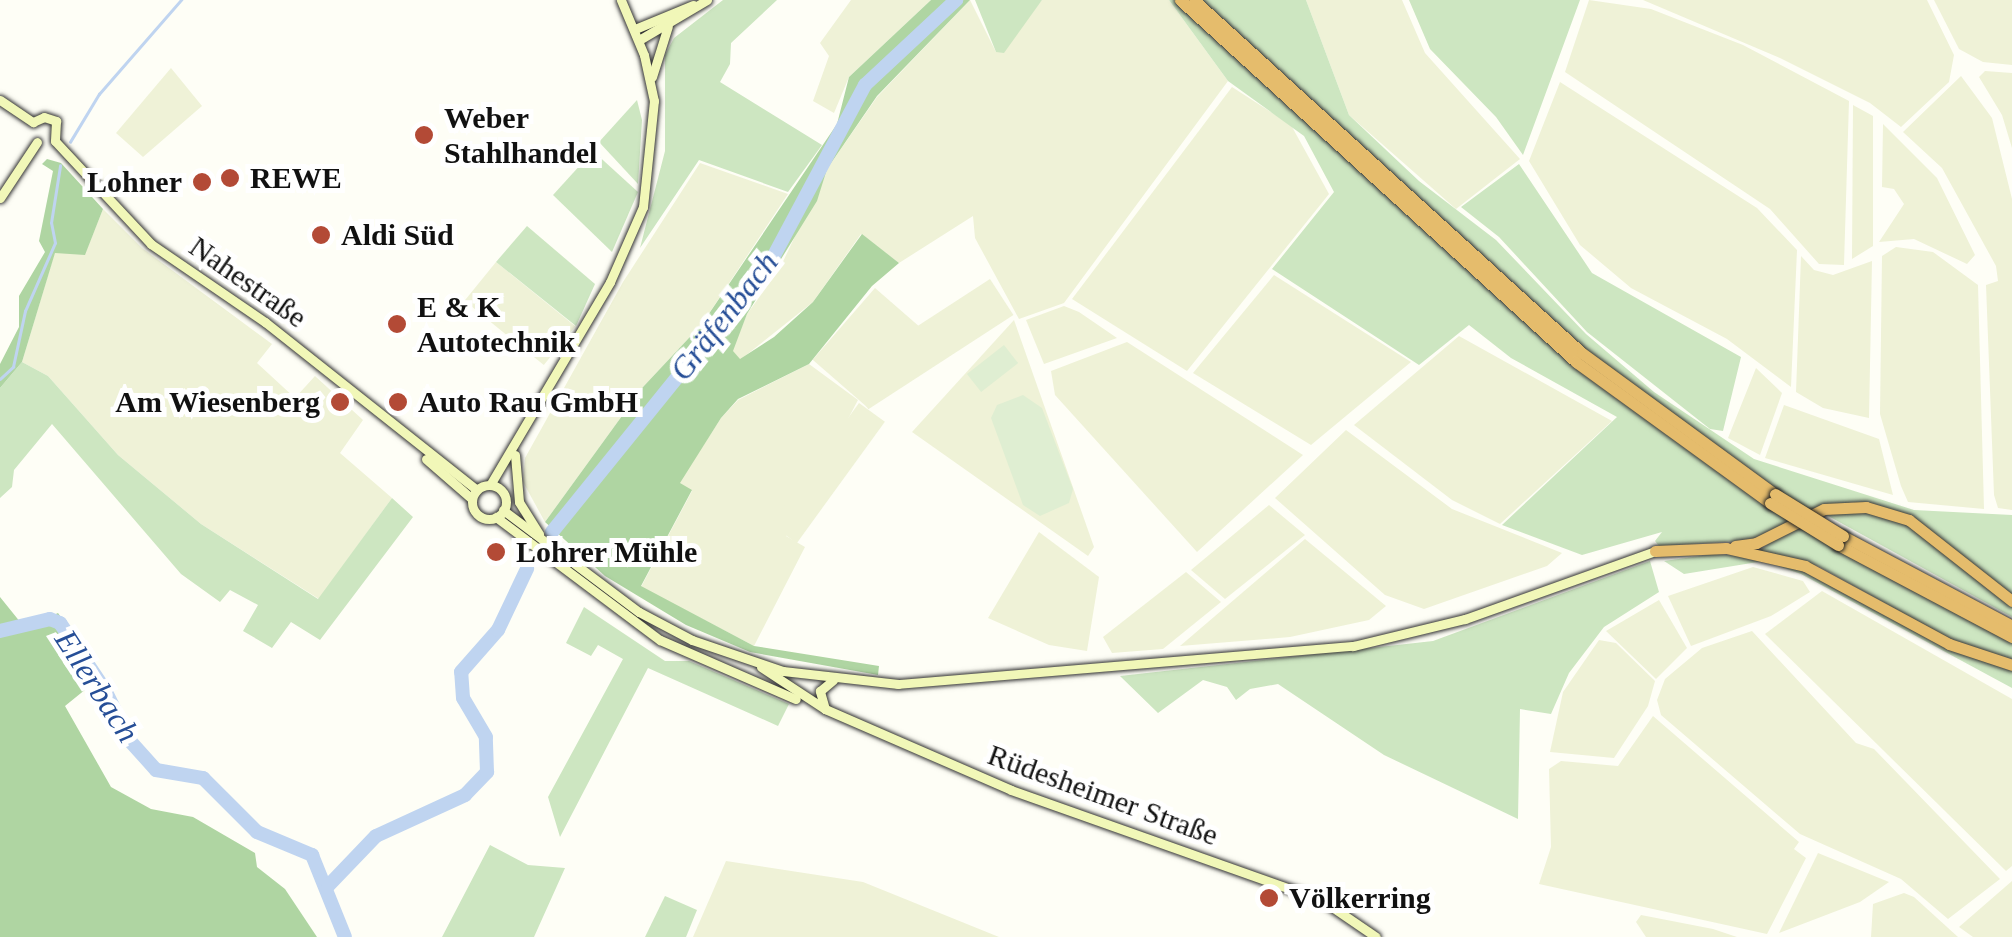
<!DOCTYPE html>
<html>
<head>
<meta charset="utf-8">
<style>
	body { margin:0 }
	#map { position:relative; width:2012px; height:937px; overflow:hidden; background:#fefef6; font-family:"Times New Roman",serif }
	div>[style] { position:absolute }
	.farmland>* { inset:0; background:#eff2d7; transform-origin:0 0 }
	.green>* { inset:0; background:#cde6c1 }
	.forest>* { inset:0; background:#afd5a2 }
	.pitch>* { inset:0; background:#dfeed2; transform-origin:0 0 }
	.stream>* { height:2.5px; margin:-1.25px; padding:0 1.25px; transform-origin:1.25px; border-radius:1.25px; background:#bfd4f0 }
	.river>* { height:14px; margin:-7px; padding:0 7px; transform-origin:7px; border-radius:7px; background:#bfd4f0 }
	.roads { filter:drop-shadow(0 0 2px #333) drop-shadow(0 0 2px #333) }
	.secondary>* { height:9px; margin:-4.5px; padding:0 4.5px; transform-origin:4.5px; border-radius:4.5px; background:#f1f7b8 }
	.secondary>.ring { margin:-4.5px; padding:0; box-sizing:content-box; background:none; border:9px solid #f1f7b8; border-radius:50% }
	.highway>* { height:11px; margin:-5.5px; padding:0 5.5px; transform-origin:5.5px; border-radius:5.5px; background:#e5bc6c }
	.bridges { filter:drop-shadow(0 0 2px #222) drop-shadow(0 0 2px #222) }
	.highway-bridge>* { height:11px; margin:-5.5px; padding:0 5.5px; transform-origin:5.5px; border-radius:5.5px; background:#e5bc6c }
	.dots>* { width:28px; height:28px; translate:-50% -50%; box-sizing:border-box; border:5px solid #fff; border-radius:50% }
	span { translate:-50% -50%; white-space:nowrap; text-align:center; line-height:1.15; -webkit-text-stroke:10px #fff; paint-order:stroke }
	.poi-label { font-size:30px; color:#111; font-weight:700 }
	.left { translate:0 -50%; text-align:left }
	.right { translate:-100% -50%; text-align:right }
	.street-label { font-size:30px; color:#111 }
	.water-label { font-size:32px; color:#264e97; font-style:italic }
</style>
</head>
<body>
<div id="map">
	<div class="farmland">
		<div style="clip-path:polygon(851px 0,931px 0,849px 77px,834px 113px,813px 101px,829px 56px,820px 43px)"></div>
		<div style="clip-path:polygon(970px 0,996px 52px,1042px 0,1169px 0,1228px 81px,1064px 303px,1019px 319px,975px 238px,973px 216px,899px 263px,861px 234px,813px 302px,740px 360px,732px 351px,747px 314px,779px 270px,827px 169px,877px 97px)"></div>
		<div style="clip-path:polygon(1306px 0,1402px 0,1425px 53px,1520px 159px,1456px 209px,1349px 115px)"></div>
		<div style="clip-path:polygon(1589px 0,1651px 9px,1743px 45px,1849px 101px,1844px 265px,1819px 264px,1770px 209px,1565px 72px)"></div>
		<div style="clip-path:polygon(1643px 0,1927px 0,1954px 55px,1949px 82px,1901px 127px,1870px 103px,1780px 58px)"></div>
		<div style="clip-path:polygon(1934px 0,2012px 0,2012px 65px,1983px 62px,1959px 49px)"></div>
		<div style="clip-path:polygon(171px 68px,202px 106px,143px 157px,116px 133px)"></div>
		<div style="clip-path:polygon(1985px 71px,2012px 73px,2012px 148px,2002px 115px,1979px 77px)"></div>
		<div style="clip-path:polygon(1961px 76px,1992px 118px,2012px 199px,2012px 510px,1998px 508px,1994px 495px,1986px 285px,1998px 281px,1996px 266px,1942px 168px,1903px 132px)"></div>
		<div style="clip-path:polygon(1560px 82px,1757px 208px,1797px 250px,1791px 387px,1727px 339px,1631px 288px,1580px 245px,1529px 161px)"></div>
		<div style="clip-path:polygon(1232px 87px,1291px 125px,1329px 194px,1187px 371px,1072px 299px)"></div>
		<div style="clip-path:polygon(1853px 105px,1873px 116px,1873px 246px,1852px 259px)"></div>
		<div style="clip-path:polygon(1883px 124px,1937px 178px,1975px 255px,1967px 264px,1914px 239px,1879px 242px,1904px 204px,1894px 189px,1882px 187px)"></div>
		<div style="clip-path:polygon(700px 163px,788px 194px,702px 324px,643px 387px,545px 522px,523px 482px,525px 458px,623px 282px)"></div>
		<div style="clip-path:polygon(103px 209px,142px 248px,272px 344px,257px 363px,295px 398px,315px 376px,363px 420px,340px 453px,392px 498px,319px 599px,201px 524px,118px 455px,48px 376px,22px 362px,55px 252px,85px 254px)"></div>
		<div style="clip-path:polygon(1896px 247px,1933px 252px,1978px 285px,1984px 509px,1908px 502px,1901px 486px,1880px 414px,1882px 256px)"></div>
		<div style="clip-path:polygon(1801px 256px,1814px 270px,1833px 275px,1872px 261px,1869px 418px,1823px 408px,1796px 392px)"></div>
		<div style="left:496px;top:262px;width:102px;height:50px;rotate:39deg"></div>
		<div style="clip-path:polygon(1274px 275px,1411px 362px,1311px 445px,1193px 373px)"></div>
		<div style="left:990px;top:279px;width:43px;height:173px;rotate:57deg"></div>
		<div style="left:875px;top:288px;width:72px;height:95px;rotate:41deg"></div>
		<div style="clip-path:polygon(1064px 306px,1079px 312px,1117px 338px,1044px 364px,1026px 320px)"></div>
		<div style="clip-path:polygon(1014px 320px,1094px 547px,1088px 556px,912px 432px)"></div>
		<div style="clip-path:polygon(1459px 336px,1612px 421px,1500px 524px,1452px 500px,1354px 425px)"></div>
		<div style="clip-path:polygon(1127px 342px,1303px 455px,1197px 552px,1055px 395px,1051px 371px)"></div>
		<div style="clip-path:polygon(809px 364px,858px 400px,786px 536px,805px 547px,754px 646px,641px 587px,692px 491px,679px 483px,721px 418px,738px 400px)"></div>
		<div style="clip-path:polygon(1756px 368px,1782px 393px,1760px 455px,1728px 438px)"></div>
		<div style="left:859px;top:403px;width:32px;height:150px;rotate:36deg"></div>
		<div style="clip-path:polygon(1784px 405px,1879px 439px,1893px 495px,1765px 458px)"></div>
		<div style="clip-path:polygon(1346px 430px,1452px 509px,1562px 553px,1547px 566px,1424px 609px,1385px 595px,1275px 498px)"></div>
		<div style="clip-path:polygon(1269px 505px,1305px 535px,1225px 599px,1191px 570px)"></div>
		<div style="clip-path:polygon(1039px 532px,1099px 577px,1087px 651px,1049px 645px,988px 618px)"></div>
		<div style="clip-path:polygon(1305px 539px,1386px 606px,1369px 620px,1290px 637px,1180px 646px)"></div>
		<div style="clip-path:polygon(1753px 567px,1803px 581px,1810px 592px,1771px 616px,1691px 646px,1668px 596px)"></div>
		<div style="clip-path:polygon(1186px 572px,1221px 602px,1163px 649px,1112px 653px,1103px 637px)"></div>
		<div style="clip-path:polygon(1822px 591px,2012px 699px,2012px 866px,2006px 871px,1765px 634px)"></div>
		<div style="clip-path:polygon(1659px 600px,1687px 648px,1656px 679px,1606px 631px)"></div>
		<div style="clip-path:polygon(1752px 631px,1856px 743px,1874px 749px,2000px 879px,1948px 919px,1901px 879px,1800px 834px,1661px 715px,1657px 700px,1665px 679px,1702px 648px)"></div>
		<div style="clip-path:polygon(1599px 640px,1616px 643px,1655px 681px,1648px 706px,1614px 758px,1550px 752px,1563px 692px)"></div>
		<div style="clip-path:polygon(1653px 716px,1799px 842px,1794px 849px,1806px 858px,1767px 934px,1539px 884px,1551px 847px,1549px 769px,1561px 761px,1618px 766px)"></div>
		<div style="clip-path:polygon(1818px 853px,1889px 882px,1860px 902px,1779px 933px)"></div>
		<div style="clip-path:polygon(726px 861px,863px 882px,999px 937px,693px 937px)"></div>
		<div style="clip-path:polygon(2012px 881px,2012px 937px,1973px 937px,1959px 927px)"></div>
		<div style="clip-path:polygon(1904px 893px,1914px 897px,1958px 937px,1871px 937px,1873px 904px)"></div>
		<div style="clip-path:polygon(1641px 915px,1713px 929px,1737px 937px,1646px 937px,1636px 922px)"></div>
	</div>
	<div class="green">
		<div style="clip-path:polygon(723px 0,777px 0,731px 43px,730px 64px,720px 82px,822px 145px,788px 192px,699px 160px,640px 248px,665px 151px,665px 55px,674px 38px)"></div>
		<div style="clip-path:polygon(975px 0,1042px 0,1004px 53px,996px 52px)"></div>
		<div style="clip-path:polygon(1169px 0,1306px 0,1349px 115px,1419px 181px,1496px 240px,1586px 334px,1654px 392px,1754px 459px,1914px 510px,2012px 515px,2012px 597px,1926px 527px,1852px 502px,1757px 540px,1659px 546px,1655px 541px,1662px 532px,1582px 555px,1502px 525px,1617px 417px,1511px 358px,1469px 325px,1419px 365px,1272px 269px,1334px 192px,1304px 136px,1228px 81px)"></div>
		<div style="clip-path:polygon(1409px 0,1580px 0,1523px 155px,1496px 117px,1430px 49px)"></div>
		<div style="clip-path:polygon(637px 100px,642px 120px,638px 184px,599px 142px)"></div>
		<div style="clip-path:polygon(593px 151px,638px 192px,612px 252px,553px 195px)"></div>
		<div style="clip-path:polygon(1519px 164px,1592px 273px,1741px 357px,1723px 431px,1710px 429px,1587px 332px,1499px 237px,1461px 207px)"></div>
		<div style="clip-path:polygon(527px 226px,595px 284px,576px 326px,496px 262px)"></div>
		<div style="clip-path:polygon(22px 362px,48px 376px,118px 455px,201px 524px,318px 599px,392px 498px,413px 517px,320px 640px,291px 622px,272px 648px,243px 631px,258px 605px,230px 590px,220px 602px,181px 574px,52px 424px,14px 470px,12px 487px,0 498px,0 388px)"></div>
		<div style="clip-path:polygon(1855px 508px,1902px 520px,2012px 604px,2012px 617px,1821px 512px)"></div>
		<div style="clip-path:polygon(1795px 524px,2012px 639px,2012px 659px,1957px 643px,1818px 566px,1759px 551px)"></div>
		<div style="clip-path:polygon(1714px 554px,1741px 556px,1795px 568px,1821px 579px,1955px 652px,2012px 668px,2012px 688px,1801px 574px,1764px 561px,1684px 574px,1664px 561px)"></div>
		<div style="clip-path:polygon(1650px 561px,1659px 592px,1604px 627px,1569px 673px,1551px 714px,1520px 709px,1518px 819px,1384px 755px,1278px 684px,1250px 689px,1236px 700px,1227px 687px,1203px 680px,1158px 713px,1120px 676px,1433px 641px)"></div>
		<div style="clip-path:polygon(584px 607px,665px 661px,689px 661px,789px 704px,778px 726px,648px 668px,560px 837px,548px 797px,623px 659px,598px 645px,591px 656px,566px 643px)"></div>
		<div style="clip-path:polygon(490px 845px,528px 865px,565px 868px,534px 937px,442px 937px)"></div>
		<div style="clip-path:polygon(665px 896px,697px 910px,686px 937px,645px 937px)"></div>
	</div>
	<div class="forest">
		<div style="clip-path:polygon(931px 0,970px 0,877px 96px,827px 169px,817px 201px,747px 314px,733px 351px,740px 359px,774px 337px,813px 302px,862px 234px,899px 263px,872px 286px,809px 364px,738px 399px,721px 418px,680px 483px,692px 490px,641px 586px,754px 646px,879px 666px,878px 675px,750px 652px,686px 625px,605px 576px,545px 522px,643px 387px,702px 324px,837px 124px,849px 77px)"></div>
		<div style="clip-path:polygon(47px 159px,61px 163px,103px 209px,85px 255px,55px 253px,22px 362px,0 388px,0 364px,19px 327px,19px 296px,45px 252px,39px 241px,53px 171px,42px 164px)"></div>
		<div style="clip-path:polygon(0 597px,25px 628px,58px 613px,102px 676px,65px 706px,111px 787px,151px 809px,193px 817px,255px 853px,257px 867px,285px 889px,317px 937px,0 937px)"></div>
	</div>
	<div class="pitch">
		<div style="left:1004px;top:345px;width:23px;height:47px;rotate:52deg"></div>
		<div style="clip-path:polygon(1023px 395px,1042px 408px,1073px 489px,1069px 503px,1040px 516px,1023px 505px,991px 418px,997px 405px)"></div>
	</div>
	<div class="stream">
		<div style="left:70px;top:142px;width:56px;rotate:-58.9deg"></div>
		<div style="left:99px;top:94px;width:125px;rotate:-48.9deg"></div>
		<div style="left:0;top:379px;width:18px;rotate:-43deg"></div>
		<div style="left:13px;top:367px;width:57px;rotate:-77.9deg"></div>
		<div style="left:25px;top:311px;width:74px;rotate:-66.2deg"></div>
		<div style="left:55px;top:243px;width:20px;rotate:-101deg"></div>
		<div style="left:51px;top:223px;width:58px;rotate:-81deg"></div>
	</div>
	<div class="river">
		<div style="left:552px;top:532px;width:346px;rotate:-51deg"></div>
		<div style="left:770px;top:263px;width:202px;rotate:-61.9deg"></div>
		<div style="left:865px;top:85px;width:125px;rotate:-43deg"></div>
		<div style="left:0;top:631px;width:51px;rotate:-13.5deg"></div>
		<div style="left:50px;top:619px;width:11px;rotate:22deg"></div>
		<div style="left:60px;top:623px;width:81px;rotate:56.1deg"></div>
		<div style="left:105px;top:690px;width:57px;rotate:63.9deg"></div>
		<div style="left:130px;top:741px;width:39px;rotate:48deg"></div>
		<div style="left:156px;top:770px;width:48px;rotate:9.7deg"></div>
		<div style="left:203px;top:778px;width:76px;rotate:45deg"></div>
		<div style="left:257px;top:832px;width:60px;rotate:22.7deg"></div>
		<div style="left:312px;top:855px;width:88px;rotate:68.1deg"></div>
		<div style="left:328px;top:886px;width:69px;rotate:-46.2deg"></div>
		<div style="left:376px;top:836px;width:98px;rotate:-24.7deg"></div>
		<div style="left:465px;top:795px;width:32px;rotate:-46deg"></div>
		<div style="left:487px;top:772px;width:35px;rotate:-92deg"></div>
		<div style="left:486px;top:737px;width:45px;rotate:-120.5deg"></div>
		<div style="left:463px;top:698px;width:26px;rotate:-94deg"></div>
		<div style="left:461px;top:672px;width:56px;rotate:-48.6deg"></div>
		<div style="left:498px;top:630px;width:68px;rotate:-64.6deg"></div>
	</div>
	<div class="roads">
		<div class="secondary">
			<div style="left:635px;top:29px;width:63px;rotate:-22.5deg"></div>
			<div style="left:639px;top:40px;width:79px;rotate:-30.5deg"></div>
			<div style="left:652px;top:77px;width:53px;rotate:-72.6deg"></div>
			<div style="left:0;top:100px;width:40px;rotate:34deg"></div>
			<div style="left:33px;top:122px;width:12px;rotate:-24deg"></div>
			<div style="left:44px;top:117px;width:13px;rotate:18deg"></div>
			<div style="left:56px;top:121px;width:20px;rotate:93deg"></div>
			<div style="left:55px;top:141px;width:141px;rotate:47deg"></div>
			<div style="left:151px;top:244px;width:138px;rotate:34.4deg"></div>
			<div style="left:265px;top:322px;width:270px;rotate:38.4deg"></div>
			<div style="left:0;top:198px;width:67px;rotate:-56.5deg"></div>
			<div style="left:515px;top:455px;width:47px;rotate:85.1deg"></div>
			<div style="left:519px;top:502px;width:38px;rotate:58deg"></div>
			<div style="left:426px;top:459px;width:61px;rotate:41deg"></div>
			<div style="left:490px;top:485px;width:236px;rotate:-59.4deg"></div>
			<div style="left:610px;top:282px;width:82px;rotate:-66.3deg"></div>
			<div style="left:643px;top:207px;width:107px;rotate:-84.1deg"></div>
			<div style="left:654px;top:101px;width:47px;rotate:-102.3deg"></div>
			<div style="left:644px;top:55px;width:60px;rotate:-112.7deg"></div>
			<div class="ring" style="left:472px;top:485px;width:25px;height:25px"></div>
			<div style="left:503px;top:510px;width:170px;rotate:36.9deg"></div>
			<div style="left:639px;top:612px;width:60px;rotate:27.8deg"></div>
			<div style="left:692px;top:640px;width:96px;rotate:18.8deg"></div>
			<div style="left:783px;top:671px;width:116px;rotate:6.4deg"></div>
			<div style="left:898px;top:684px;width:457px;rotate:-4.8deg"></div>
			<div style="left:1353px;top:646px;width:115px;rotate:-13.6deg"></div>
			<div style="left:1465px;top:619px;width:202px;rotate:-19.7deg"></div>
			<div style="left:496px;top:517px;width:205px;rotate:36.9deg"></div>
			<div style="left:660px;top:640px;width:148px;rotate:23.5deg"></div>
			<div style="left:761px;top:667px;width:77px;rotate:33.3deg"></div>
			<div style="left:825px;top:709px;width:203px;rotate:23.5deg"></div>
			<div style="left:1011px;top:790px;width:330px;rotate:19.5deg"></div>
			<div style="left:1322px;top:900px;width:65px;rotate:34.4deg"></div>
			<div style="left:825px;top:709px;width:19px;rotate:-106deg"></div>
			<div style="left:820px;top:691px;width:17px;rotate:-40deg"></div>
		</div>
		<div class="highway">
			<div style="left:1180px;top:0;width:537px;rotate:42.43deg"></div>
			<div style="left:1576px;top:362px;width:240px;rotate:36deg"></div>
			<div style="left:1194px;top:0;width:525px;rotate:42.3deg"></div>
			<div style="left:1582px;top:353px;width:239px;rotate:36.2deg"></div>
			<div style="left:1843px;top:536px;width:191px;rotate:28deg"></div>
			<div style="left:1838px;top:545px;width:197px;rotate:27.9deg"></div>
			<div style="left:1735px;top:546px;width:21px;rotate:-8deg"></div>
			<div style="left:1756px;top:543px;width:76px;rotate:-26.6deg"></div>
			<div style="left:1824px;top:509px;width:42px;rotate:-2.7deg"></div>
			<div style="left:1866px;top:507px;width:45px;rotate:16.8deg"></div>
			<div style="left:1909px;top:520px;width:131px;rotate:38.2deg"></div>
			<div style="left:1655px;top:551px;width:71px;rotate:-2.4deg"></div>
			<div style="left:1726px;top:548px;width:81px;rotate:12.8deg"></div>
			<div style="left:1805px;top:566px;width:164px;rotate:28.4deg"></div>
			<div style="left:1949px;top:644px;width:66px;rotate:18.4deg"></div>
		</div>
	</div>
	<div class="bridges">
		<div class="highway-bridge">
			<div style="left:1775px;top:494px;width:80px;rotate:31.7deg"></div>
			<div style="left:1770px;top:503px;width:80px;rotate:31.7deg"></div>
		</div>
	</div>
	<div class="dots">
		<div style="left:424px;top:135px;background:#b34a36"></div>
		<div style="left:230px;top:178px;background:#b34a36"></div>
		<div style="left:202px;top:182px;background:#b34a36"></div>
		<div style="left:321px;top:235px;background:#b34a36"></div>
		<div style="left:397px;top:324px;background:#b34a36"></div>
		<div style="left:340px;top:402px;background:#b34a36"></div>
		<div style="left:398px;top:402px;background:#b34a36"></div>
		<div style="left:496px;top:552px;background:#b34a36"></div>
		<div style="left:1269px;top:898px;background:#b34a36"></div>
	</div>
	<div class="poi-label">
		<span class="left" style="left:444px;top:135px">Weber<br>Stahlhandel</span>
		<span class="left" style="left:250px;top:178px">REWE</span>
		<span class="right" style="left:182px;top:182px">Lohner</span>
		<span class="left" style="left:341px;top:235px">Aldi Süd</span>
		<span class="left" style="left:417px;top:324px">E &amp; K<br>Autotechnik</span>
		<span class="right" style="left:320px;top:402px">Am Wiesenberg</span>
		<span class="left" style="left:418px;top:402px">Auto Rau GmbH</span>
		<span class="left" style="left:516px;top:552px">Lohrer Mühle</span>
		<span class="left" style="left:1289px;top:898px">Völkerring</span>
	</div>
	<div class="street-label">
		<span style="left:248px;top:282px;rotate:35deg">Nahestraße</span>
		<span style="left:1103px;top:795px;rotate:20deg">Rüdesheimer Straße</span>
	</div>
	<div class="water-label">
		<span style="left:724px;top:316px;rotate:-52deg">Gräfenbach</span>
		<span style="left:97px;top:686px;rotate:57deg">Ellerbach</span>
	</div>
</div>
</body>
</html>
